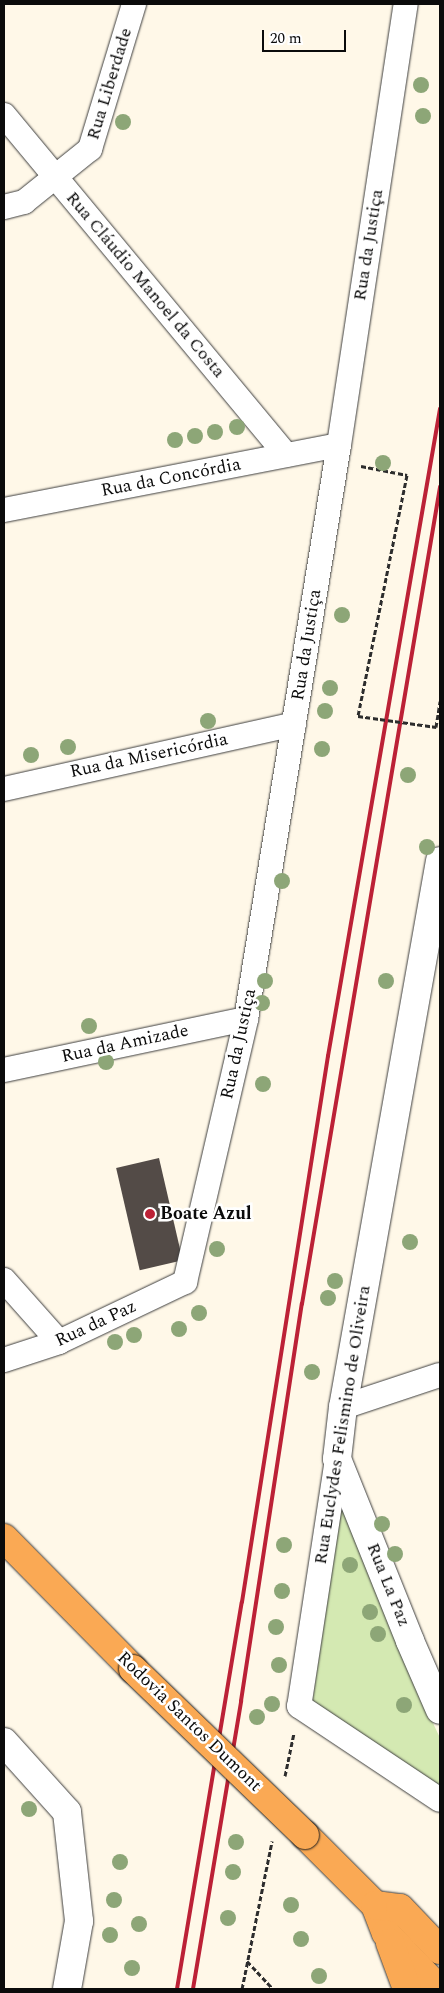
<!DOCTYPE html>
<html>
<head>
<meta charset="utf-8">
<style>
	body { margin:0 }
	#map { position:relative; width:444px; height:1993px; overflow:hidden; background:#fff8e8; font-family:Spectral,serif }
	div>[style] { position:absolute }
	.green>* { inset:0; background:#d4e9b2 }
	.building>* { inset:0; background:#534b47; transform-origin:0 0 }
	.path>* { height:3px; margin-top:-1.5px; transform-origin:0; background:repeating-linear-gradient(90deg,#2d2d2d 0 5px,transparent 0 7.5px) }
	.roads { filter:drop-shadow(0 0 1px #3e3e3e) drop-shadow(0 0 1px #3e3e3e) }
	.minor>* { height:24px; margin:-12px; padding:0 12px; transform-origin:12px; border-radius:12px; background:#fff }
	.tertiary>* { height:28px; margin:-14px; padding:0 14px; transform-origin:14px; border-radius:14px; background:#fff }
	.trunk>* { height:28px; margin:-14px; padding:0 14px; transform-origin:14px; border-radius:14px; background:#faa954 }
	.rail>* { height:4px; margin:-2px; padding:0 2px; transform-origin:2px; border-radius:2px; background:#bc2136 }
	.path-bridge>* { height:3px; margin-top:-1.5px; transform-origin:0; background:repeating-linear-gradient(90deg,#2d2d2d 0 5px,transparent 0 7.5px) }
	.bridges { filter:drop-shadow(0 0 1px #1c1c1c) drop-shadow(0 0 1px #1c1c1c) }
	.trunk-bridge>* { height:28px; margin:-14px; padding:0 14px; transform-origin:14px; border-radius:14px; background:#faa954 }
	.trees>* { width:16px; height:16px; margin:-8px; border-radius:50%; background:#8da677 }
	.dots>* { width:14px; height:14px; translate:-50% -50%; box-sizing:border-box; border:2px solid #fff; border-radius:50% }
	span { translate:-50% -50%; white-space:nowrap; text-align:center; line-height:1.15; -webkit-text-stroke:5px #fff; paint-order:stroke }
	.street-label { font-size:18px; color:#0b0b0b }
	.poi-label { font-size:18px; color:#0b0b0b; font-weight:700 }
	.left { translate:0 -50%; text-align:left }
	.frame { position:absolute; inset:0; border:5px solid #0b0b0b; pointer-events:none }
	.scale { position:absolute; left:262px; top:30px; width:84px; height:22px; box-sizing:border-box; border:2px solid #0b0b0b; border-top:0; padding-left:6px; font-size:15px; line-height:18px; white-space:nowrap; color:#0b0b0b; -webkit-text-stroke:4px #fff; paint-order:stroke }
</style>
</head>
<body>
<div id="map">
	<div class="green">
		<div style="clip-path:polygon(342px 1498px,412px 1678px,440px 1738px,440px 1789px,312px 1705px)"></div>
	</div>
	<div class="building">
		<div style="left:159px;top:1158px;width:105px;height:44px;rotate:77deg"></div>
	</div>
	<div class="path">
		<div style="left:361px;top:466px;width:47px;rotate:11.1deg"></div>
		<div style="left:285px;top:1776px;width:44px;rotate:-78.2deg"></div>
		<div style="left:247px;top:1961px;width:38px;rotate:47deg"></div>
		<div style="left:242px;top:1989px;width:151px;rotate:-78.5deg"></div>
	</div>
	<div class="roads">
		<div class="minor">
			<div style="left:4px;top:115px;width:442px;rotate:50.3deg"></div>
			<div style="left:4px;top:207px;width:21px;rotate:-14deg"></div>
			<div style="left:24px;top:202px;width:85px;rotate:-38.8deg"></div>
			<div style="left:90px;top:149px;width:152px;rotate:-73.1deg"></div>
			<div style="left:4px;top:510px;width:341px;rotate:-11deg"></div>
			<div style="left:4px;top:789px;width:297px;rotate:-12.6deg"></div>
			<div style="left:4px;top:1070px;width:247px;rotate:-11.9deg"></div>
			<div style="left:4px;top:1280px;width:83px;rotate:48.4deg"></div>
			<div style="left:4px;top:1360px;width:58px;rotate:-18.1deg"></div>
			<div style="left:59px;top:1342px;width:140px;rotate:-25.5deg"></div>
			<div style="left:185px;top:1282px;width:270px;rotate:-76.9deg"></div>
			<div style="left:246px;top:1019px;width:581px;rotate:-80.8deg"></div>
			<div style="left:339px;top:445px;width:446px;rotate:-81.4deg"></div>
			<div style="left:343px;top:1407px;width:102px;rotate:-18.3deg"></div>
			<div style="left:337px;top:1459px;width:250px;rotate:98.7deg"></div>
			<div style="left:299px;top:1706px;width:169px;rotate:33.7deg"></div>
		</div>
		<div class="tertiary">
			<div style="left:440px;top:861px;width:555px;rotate:100.07deg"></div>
			<div style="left:343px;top:1407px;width:52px;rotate:96.6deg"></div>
			<div style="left:337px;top:1459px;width:196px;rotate:68.1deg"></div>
			<div style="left:410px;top:1641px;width:75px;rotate:66.5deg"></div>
			<div style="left:4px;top:1742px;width:94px;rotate:48deg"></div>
			<div style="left:67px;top:1812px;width:110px;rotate:83.7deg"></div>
			<div style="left:79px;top:1921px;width:69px;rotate:100deg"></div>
		</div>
		<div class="trunk">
			<div style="left:4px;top:1538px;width:184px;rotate:45.4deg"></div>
			<div style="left:305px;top:1835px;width:99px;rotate:45deg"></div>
			<div style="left:375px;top:1905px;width:30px;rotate:69deg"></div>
			<div style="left:386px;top:1933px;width:77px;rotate:46.6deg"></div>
			<div style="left:375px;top:1905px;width:25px;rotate:7deg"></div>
			<div style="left:400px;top:1908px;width:58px;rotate:46.4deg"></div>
			<div style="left:390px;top:1943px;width:49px;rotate:69.7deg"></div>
		</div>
	</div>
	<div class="rail">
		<div style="left:177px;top:1989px;width:392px;rotate:-80.5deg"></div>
		<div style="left:242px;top:1602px;width:553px;rotate:-81.05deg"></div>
		<div style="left:328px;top:1056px;width:657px;rotate:-80.18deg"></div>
		<div style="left:193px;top:1989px;width:292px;rotate:-80.5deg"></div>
		<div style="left:241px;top:1701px;width:402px;rotate:-81.3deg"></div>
		<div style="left:302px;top:1304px;width:829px;rotate:-80.41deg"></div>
	</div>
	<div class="path-bridge">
		<div style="left:407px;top:475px;width:246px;rotate:101.5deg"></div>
		<div style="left:358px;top:716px;width:79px;rotate:8deg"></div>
		<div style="left:436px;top:727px;width:26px;rotate:-81deg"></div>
	</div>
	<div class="bridges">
		<div class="trunk-bridge">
			<div style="left:133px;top:1669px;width:239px;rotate:44deg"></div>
		</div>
	</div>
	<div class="trees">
		<div style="left:421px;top:85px"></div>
		<div style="left:423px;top:116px"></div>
		<div style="left:123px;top:122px"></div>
		<div style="left:237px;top:427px"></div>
		<div style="left:215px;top:432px"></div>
		<div style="left:195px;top:436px"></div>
		<div style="left:175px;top:440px"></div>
		<div style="left:383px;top:463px"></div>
		<div style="left:342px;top:615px"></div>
		<div style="left:330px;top:688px"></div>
		<div style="left:325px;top:711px"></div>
		<div style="left:208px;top:721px"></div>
		<div style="left:68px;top:747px"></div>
		<div style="left:322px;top:749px"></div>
		<div style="left:31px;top:755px"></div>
		<div style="left:408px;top:775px"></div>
		<div style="left:427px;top:847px"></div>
		<div style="left:282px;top:881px"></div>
		<div style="left:265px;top:981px"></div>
		<div style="left:386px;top:981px"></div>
		<div style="left:262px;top:1003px"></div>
		<div style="left:89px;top:1026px"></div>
		<div style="left:106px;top:1062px"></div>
		<div style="left:263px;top:1084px"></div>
		<div style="left:410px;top:1242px"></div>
		<div style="left:217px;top:1249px"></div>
		<div style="left:335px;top:1281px"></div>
		<div style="left:328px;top:1298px"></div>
		<div style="left:199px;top:1313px"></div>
		<div style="left:179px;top:1329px"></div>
		<div style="left:134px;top:1335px"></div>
		<div style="left:115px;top:1342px"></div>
		<div style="left:312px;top:1372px"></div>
		<div style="left:382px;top:1524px"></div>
		<div style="left:284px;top:1545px"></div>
		<div style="left:395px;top:1554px"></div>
		<div style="left:350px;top:1565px"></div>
		<div style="left:282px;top:1591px"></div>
		<div style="left:370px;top:1612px"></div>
		<div style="left:276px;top:1627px"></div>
		<div style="left:378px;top:1634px"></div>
		<div style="left:279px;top:1665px"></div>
		<div style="left:272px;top:1704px"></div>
		<div style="left:404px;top:1705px"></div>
		<div style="left:257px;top:1717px"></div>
		<div style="left:29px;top:1809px"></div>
		<div style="left:236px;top:1842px"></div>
		<div style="left:120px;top:1862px"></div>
		<div style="left:233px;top:1872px"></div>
		<div style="left:114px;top:1900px"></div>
		<div style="left:291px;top:1905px"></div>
		<div style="left:228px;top:1918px"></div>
		<div style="left:139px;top:1924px"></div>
		<div style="left:110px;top:1935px"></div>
		<div style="left:301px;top:1939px"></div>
		<div style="left:132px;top:1968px"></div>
		<div style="left:319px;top:1976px"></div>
	</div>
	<div class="dots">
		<div style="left:150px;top:1214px;background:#bc2136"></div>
	</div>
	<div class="street-label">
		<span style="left:110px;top:84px;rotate:-73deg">Rua Liberdade</span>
		<span style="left:369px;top:245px;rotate:-81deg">Rua da Justiça</span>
		<span style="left:145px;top:285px;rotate:50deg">Rua Cláudio Manoel da Costa</span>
		<span style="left:171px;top:478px;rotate:-11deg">Rua da Concórdia</span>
		<span style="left:307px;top:645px;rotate:-81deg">Rua da Justiça</span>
		<span style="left:149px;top:756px;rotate:-12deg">Rua da Misericórdia</span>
		<span style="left:125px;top:1044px;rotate:-12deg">Rua da Amizade</span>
		<span style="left:239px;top:1044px;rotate:-78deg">Rua da Justiça</span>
		<span style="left:96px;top:1324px;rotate:-25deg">Rua da Paz</span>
		<span style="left:343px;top:1425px;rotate:-81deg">Rua Euclydes Felismino de Oliveira</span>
		<span style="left:388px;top:1585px;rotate:68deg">Rua La Paz</span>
		<span style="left:189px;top:1722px;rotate:44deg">Rodovia Santos Dumont</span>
	</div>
	<div class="poi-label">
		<span class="left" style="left:160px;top:1214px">Boate Azul</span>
	</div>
	<div class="frame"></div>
	<div class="scale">20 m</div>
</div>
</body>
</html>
